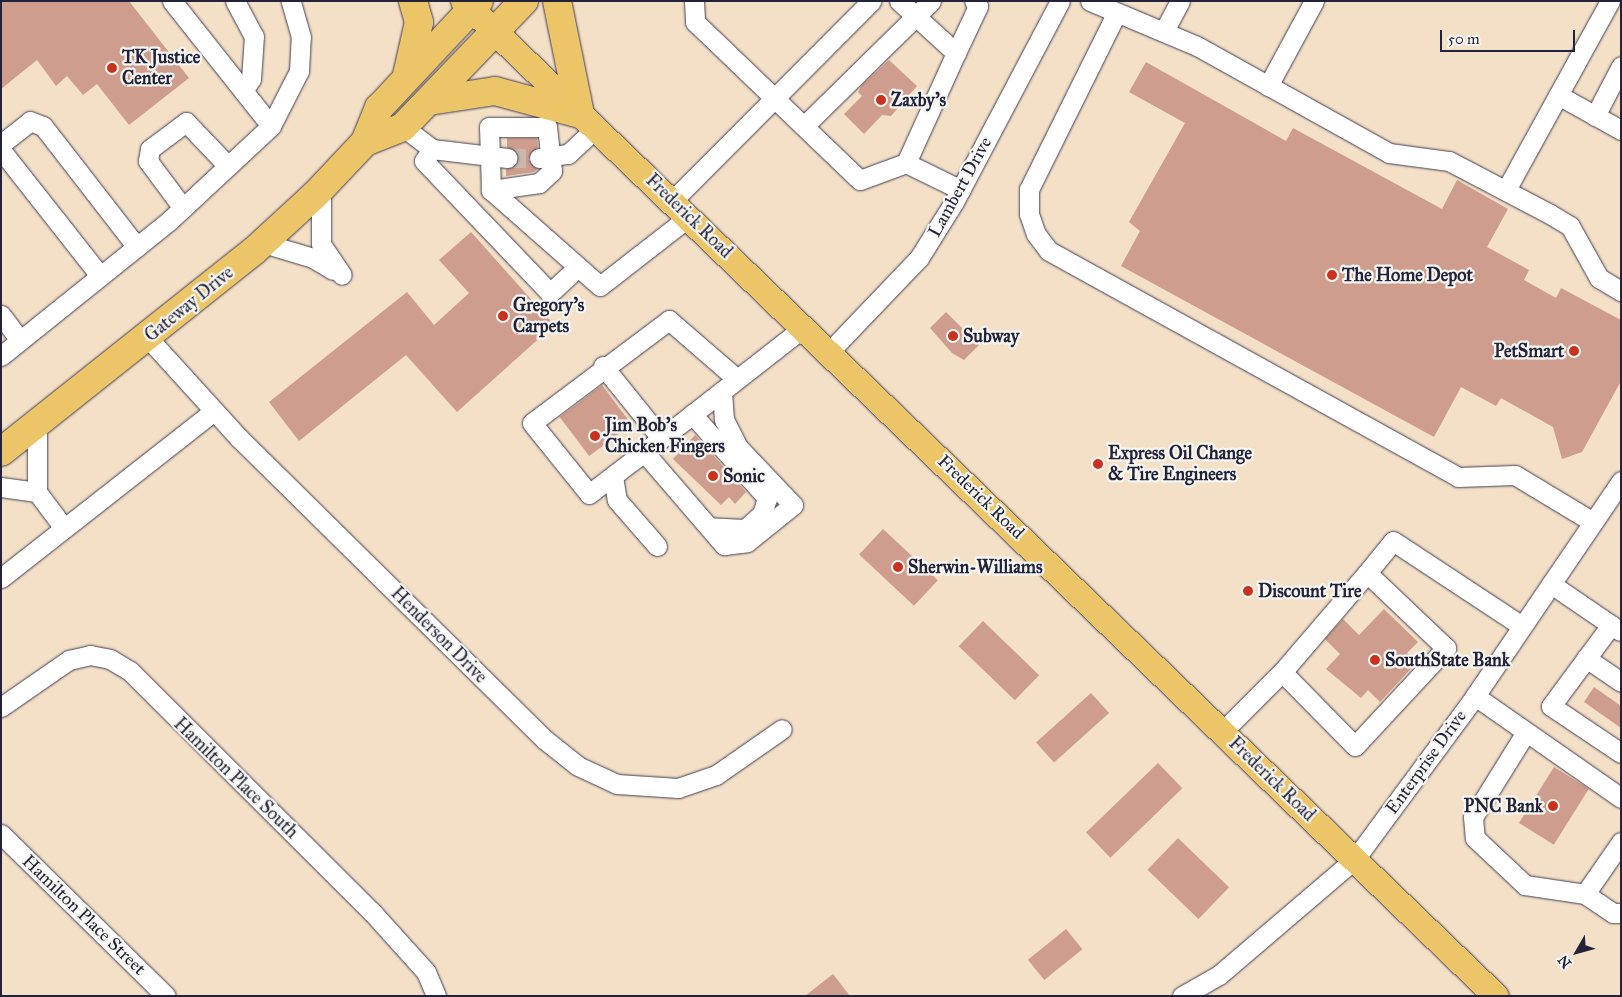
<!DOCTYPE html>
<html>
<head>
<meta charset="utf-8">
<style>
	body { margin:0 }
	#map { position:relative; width:1622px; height:997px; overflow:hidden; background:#f4dfc7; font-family:"IM FELL Great Primer",serif }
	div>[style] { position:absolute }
	.building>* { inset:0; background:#ce9d8d; transform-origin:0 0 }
	.minor-tunnel>* { height:19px; margin-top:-9.5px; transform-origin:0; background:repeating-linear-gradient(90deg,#cab9ab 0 19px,transparent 0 28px) }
	.roads { filter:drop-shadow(0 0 1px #423e50) drop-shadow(0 0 1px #423e50) }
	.minor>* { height:19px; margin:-9.5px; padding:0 9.5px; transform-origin:9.5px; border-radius:9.5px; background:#fff }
	.major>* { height:25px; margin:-12.5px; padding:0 12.5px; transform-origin:12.5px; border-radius:12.5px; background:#edc569 }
	.highway>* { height:28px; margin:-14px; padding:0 14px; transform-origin:14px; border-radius:14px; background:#edc569 }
	.dots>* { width:14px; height:14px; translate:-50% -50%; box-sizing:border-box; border:2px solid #f6f6f2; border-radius:50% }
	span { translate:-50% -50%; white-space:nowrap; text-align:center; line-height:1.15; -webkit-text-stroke:4.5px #f6f6f2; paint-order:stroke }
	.poi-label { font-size:18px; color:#22223b; font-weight:700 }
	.left { translate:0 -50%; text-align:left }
	.right { translate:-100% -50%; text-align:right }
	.street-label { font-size:18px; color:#22223b }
	.frame { position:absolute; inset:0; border:2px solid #22223b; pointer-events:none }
	.north { position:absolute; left:1552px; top:927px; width:50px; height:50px; -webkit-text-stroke:4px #f6f6f2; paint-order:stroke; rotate:232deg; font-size:14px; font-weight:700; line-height:20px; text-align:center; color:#22223b }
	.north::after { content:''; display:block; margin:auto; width:18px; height:22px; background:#22223b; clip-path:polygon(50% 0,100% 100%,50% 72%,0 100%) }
	.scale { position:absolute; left:1440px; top:30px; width:135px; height:22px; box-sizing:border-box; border:2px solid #22223b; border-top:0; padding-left:6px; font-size:15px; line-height:18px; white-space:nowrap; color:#22223b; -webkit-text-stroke:4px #f6f6f2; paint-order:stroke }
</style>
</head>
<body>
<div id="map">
	<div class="building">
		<div style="clip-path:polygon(1px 1px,129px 1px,189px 78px,129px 125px,97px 84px,83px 95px,67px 76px,56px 86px,37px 60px,1px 89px)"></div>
		<div style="clip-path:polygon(889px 60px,917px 86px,891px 116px,882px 115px,864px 134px,844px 114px,862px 96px,858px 92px,862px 85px)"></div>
		<div style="clip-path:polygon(1146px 62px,1286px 141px,1293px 128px,1442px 209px,1457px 180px,1508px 209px,1487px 247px,1529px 270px,1524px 280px,1556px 298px,1561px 288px,1621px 320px,1621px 381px,1582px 452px,1562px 459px,1553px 427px,1501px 398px,1496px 406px,1461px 387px,1434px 437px,1121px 266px,1140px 231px,1129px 222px,1185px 123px,1129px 92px)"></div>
		<div style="clip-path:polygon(507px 138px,537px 138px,538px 147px,528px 159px,538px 169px,534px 172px,506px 176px,506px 169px,518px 159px,507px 147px)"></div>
		<div style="clip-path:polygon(471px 232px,554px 325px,457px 412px,406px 355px,299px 441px,269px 402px,407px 292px,434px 325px,469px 293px,439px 260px)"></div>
		<div style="clip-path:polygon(946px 312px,979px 345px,964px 360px,952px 353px,930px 328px)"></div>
		<div style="left:602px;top:385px;width:49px;height:53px;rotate:53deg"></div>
		<div style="clip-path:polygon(695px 435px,746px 492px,735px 504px,729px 497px,721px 505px,673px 459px)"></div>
		<div style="left:883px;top:529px;width:75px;height:35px;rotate:43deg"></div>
		<div style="clip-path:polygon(1384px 609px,1418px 642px,1407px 653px,1417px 662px,1380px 702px,1368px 690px,1361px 698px,1326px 669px,1340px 654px,1325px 639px,1343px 619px,1359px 635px)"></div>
		<div style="left:983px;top:621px;width:78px;height:35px;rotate:44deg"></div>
		<div style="clip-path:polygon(1594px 687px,1621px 706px,1621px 728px,1584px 702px)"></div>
		<div style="left:1091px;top:693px;width:27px;height:74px;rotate:48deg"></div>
		<div style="left:1158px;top:763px;width:35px;height:100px;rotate:46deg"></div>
		<div style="left:1554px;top:767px;width:41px;height:66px;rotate:32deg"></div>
		<div style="left:1178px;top:838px;width:71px;height:44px;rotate:44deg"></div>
		<div style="left:1066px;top:929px;width:26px;height:49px;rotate:51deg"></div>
		<div style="clip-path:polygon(833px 974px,850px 996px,805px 996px)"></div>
	</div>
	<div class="minor-tunnel">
		<div style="left:507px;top:158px;width:32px"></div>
	</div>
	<div class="roads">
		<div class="minor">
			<div style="left:172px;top:1px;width:159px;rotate:51.6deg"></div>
			<div style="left:235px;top:1px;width:40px;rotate:62deg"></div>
			<div style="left:254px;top:36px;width:43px;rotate:94deg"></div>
			<div style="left:251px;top:79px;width:14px;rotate:124deg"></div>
			<div style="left:694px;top:1px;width:21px;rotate:87deg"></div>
			<div style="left:695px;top:22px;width:228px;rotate:43.8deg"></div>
			<div style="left:860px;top:180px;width:49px;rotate:-20.3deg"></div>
			<div style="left:906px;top:163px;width:121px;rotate:-65.6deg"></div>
			<div style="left:956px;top:53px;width:77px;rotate:-137.6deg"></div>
			<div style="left:1090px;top:1px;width:116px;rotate:22.8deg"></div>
			<div style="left:1197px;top:46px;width:220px;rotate:29.1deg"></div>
			<div style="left:1389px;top:153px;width:61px;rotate:7.6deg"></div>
			<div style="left:1449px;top:161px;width:114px;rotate:27.7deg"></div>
			<div style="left:1550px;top:214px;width:23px;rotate:31deg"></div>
			<div style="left:1570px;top:226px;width:60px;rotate:60.9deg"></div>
			<div style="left:1599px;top:278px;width:26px;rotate:31deg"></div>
			<div style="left:1116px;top:14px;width:195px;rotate:116.4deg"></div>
			<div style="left:1029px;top:189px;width:25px;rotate:90deg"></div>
			<div style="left:1029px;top:214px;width:21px;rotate:71deg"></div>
			<div style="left:1036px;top:234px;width:21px;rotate:53deg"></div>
			<div style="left:1049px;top:251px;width:467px;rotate:28.9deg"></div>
			<div style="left:1458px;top:477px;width:57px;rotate:-2deg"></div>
			<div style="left:1515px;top:475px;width:91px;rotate:31.1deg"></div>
			<div style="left:1164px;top:31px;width:34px;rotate:-62deg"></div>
			<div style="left:956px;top:53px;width:52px;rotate:-64.9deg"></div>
			<div style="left:978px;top:6px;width:6px;rotate:-129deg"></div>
			<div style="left:1268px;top:86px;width:97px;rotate:-61.6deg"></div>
			<div style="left:1558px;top:95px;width:72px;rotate:29.1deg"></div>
			<div style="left:1595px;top:116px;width:56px;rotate:-62.5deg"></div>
			<div style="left:804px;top:126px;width:178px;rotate:-44.5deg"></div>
			<div style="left:403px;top:127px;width:36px;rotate:37deg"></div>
			<div style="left:432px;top:149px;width:14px;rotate:124deg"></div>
			<div style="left:424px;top:161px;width:182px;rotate:46.3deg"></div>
			<div style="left:550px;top:293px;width:38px;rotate:-43deg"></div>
			<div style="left:1px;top:144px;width:37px;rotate:-38deg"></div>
			<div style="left:30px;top:121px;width:14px;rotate:21deg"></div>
			<div style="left:43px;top:126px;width:153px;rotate:52.2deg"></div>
			<div style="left:432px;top:149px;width:76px;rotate:6.8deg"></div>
			<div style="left:1px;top:150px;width:160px;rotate:51.8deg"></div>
			<div style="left:539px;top:158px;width:29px;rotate:-8deg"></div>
			<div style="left:568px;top:154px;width:38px;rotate:-43deg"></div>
			<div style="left:906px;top:163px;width:61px;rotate:26.1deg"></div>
			<div style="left:321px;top:189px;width:55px;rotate:90deg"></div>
			<div style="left:321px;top:244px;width:37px;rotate:56deg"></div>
			<div style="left:491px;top:190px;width:63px;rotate:-91.8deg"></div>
			<div style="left:489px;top:127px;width:58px"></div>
			<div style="left:547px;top:127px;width:44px;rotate:83.5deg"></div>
			<div style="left:552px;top:171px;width:18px;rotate:137deg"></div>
			<div style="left:539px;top:183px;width:49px;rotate:171.7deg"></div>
			<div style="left:491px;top:190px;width:145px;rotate:41.4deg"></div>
			<div style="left:600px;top:286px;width:114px;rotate:-37.9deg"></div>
			<div style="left:1506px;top:190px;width:216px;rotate:-61.2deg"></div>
			<div style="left:673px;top:200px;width:281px;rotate:-45.1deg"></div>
			<div style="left:183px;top:208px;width:59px;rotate:-126.7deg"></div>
			<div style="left:148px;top:161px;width:12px;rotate:-81deg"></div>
			<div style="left:150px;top:149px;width:45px;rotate:-36.9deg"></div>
			<div style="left:186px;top:122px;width:61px;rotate:46.3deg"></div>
			<div style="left:263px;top:243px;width:52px;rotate:16.7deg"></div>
			<div style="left:313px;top:258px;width:23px;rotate:31deg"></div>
			<div style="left:1px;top:315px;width:31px;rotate:53deg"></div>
			<div style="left:148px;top:338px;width:135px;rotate:47.7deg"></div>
			<div style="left:239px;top:438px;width:429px;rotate:44.6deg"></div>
			<div style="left:544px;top:739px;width:43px;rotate:38.5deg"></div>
			<div style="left:578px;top:766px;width:43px;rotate:24.8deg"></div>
			<div style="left:617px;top:784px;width:61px;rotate:3.8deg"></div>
			<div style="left:678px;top:788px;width:40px;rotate:-18.9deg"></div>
			<div style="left:716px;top:775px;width:80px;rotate:-34.9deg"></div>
			<div style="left:830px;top:351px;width:129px;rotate:-46.3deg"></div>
			<div style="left:919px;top:258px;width:66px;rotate:-58deg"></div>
			<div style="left:954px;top:202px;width:227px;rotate:-62.2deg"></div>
			<div style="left:1px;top:356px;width:217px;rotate:-38.8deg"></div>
			<div style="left:170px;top:220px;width:138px;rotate:-42.9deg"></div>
			<div style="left:271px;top:126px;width:62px;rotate:-63deg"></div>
			<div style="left:299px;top:71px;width:34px;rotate:-87deg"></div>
			<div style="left:301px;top:37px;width:37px;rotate:-106deg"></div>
			<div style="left:603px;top:366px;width:92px;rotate:51.1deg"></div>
			<div style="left:737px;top:379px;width:90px;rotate:-139.1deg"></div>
			<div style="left:669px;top:320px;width:171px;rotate:143.1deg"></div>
			<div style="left:532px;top:423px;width:91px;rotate:51.2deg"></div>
			<div style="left:589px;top:494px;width:69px;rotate:-37.4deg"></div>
			<div style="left:644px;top:452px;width:204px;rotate:-38deg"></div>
			<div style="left:692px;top:414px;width:113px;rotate:48.2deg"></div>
			<div style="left:767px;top:498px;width:17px;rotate:107deg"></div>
			<div style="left:762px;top:514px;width:23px;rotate:139deg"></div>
			<div style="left:745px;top:529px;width:36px;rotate:-177deg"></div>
			<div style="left:37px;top:424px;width:68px;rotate:90deg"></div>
			<div style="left:37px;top:492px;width:45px;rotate:53.1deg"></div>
			<div style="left:644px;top:452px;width:123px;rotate:49.3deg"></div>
			<div style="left:724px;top:545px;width:23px;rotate:-7deg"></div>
			<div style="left:747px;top:542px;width:59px;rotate:-38.8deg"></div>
			<div style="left:793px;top:505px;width:80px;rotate:-133.5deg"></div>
			<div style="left:738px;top:447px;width:30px;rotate:-117deg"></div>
			<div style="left:724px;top:420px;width:29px;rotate:-94deg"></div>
			<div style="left:613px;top:476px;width:24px;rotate:81deg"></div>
			<div style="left:617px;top:500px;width:61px;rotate:49deg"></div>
			<div style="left:1px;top:487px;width:36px;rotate:8deg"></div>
			<div style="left:1367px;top:573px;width:41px;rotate:-50.9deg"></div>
			<div style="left:1393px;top:541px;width:154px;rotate:33.4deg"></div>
			<div style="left:1px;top:578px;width:271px;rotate:-38.1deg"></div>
			<div style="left:1551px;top:584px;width:83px;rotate:34.3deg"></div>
			<div style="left:1611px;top:625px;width:101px;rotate:126.5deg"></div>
			<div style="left:1551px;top:706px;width:84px;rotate:33.9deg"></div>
			<div style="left:1586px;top:658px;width:42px;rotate:34.4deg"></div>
			<div style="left:1475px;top:696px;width:178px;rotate:34.9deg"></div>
			<div style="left:1px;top:707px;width:83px;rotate:-34.7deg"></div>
			<div style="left:69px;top:660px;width:22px;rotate:-13deg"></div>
			<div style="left:90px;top:655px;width:20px;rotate:11deg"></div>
			<div style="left:110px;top:659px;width:23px;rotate:31deg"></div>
			<div style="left:130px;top:671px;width:342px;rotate:44.9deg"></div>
			<div style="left:372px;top:912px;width:81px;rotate:48deg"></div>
			<div style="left:426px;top:972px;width:26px;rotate:67deg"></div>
			<div style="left:1223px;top:731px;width:83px;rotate:-45deg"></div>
			<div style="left:1282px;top:672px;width:104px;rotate:45.4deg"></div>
			<div style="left:1355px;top:746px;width:134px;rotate:-47.1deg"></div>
			<div style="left:1446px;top:648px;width:109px;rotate:-136.5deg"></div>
			<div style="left:1367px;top:573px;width:130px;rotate:130.6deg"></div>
			<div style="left:1526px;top:732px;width:100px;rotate:121.9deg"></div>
			<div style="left:1473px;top:817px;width:21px;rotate:85deg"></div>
			<div style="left:1475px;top:838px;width:69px;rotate:43.2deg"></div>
			<div style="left:1525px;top:885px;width:61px;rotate:8.5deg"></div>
			<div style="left:1585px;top:894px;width:34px;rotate:34deg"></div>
			<div style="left:1613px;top:913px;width:8px"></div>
			<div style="left:1px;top:834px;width:231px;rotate:44.5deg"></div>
			<div style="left:1585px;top:894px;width:63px;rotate:-55.3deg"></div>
			<div style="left:1182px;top:996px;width:43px;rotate:-29.6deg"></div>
			<div style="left:1219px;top:975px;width:179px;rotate:-40.5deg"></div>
			<div style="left:1355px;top:859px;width:202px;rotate:-53.6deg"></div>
			<div style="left:1475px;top:696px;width:260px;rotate:-55.8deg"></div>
		</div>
		<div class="major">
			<div style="left:463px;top:1px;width:1434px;rotate:43.93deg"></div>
		</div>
		<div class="highway">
			<div style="left:407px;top:75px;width:54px;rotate:-77.2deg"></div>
			<div style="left:419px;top:22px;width:22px;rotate:-106deg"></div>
			<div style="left:429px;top:101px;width:67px;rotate:-8.6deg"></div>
			<div style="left:495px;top:91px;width:88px;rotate:15.1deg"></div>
			<div style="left:580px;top:114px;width:115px;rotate:-101.5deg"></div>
			<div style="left:365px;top:142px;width:41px;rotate:-21.5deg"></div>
			<div style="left:403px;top:127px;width:175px;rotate:-46.2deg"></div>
			<div style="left:1px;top:452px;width:323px;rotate:-38.5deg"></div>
			<div style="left:254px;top:251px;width:83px;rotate:-42.6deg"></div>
			<div style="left:315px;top:195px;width:73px;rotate:-46.7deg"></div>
			<div style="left:365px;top:142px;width:37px;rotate:-68deg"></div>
			<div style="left:379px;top:108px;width:146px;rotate:-46.9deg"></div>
		</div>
	</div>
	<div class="dots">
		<div style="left:112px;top:68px;background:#c8321e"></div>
		<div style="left:881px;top:100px;background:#c8321e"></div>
		<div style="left:1332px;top:275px;background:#c8321e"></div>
		<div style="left:503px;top:316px;background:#c8321e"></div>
		<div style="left:953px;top:336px;background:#c8321e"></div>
		<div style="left:1574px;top:351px;background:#c8321e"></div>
		<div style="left:595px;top:436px;background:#c8321e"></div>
		<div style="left:1098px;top:464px;background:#c8321e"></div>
		<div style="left:713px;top:476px;background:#c8321e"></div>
		<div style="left:898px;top:567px;background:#c8321e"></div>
		<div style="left:1248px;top:591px;background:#c8321e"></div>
		<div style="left:1375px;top:660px;background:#c8321e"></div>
		<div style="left:1553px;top:806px;background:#c8321e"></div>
	</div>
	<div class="poi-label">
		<span class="left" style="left:122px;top:68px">TK Justice<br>Center</span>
		<span class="left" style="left:891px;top:100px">Zaxby's</span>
		<span class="left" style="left:1342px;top:275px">The Home Depot</span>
		<span class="left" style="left:513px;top:316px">Gregory's<br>Carpets</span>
		<span class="left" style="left:963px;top:336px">Subway</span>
		<span class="right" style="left:1564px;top:351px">PetSmart</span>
		<span class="left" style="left:605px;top:436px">Jim Bob's<br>Chicken Fingers</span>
		<span class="left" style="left:1108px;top:464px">Express Oil Change<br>&amp; Tire Engineers</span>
		<span class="left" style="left:723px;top:476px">Sonic</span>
		<span class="left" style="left:908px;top:567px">Sherwin-Williams</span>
		<span class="left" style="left:1258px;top:591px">Discount Tire</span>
		<span class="left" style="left:1385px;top:660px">SouthState Bank</span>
		<span class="right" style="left:1543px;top:806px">PNC Bank</span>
	</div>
	<div class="street-label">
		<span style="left:960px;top:187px;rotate:-61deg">Lambert Drive</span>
		<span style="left:689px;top:216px;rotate:44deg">Frederick Road</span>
		<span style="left:189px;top:304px;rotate:-39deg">Gateway Drive</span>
		<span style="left:981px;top:497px;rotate:44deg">Frederick Road</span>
		<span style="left:439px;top:635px;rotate:45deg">Henderson Drive</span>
		<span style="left:1426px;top:762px;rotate:-54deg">Enterprise Drive</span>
		<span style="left:236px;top:778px;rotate:44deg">Hamilton Place South</span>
		<span style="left:1272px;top:779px;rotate:44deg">Frederick Road</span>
		<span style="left:84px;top:915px;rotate:44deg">Hamilton Place Street</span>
	</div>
	<div class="frame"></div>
	<div class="north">N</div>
	<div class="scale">50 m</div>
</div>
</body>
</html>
